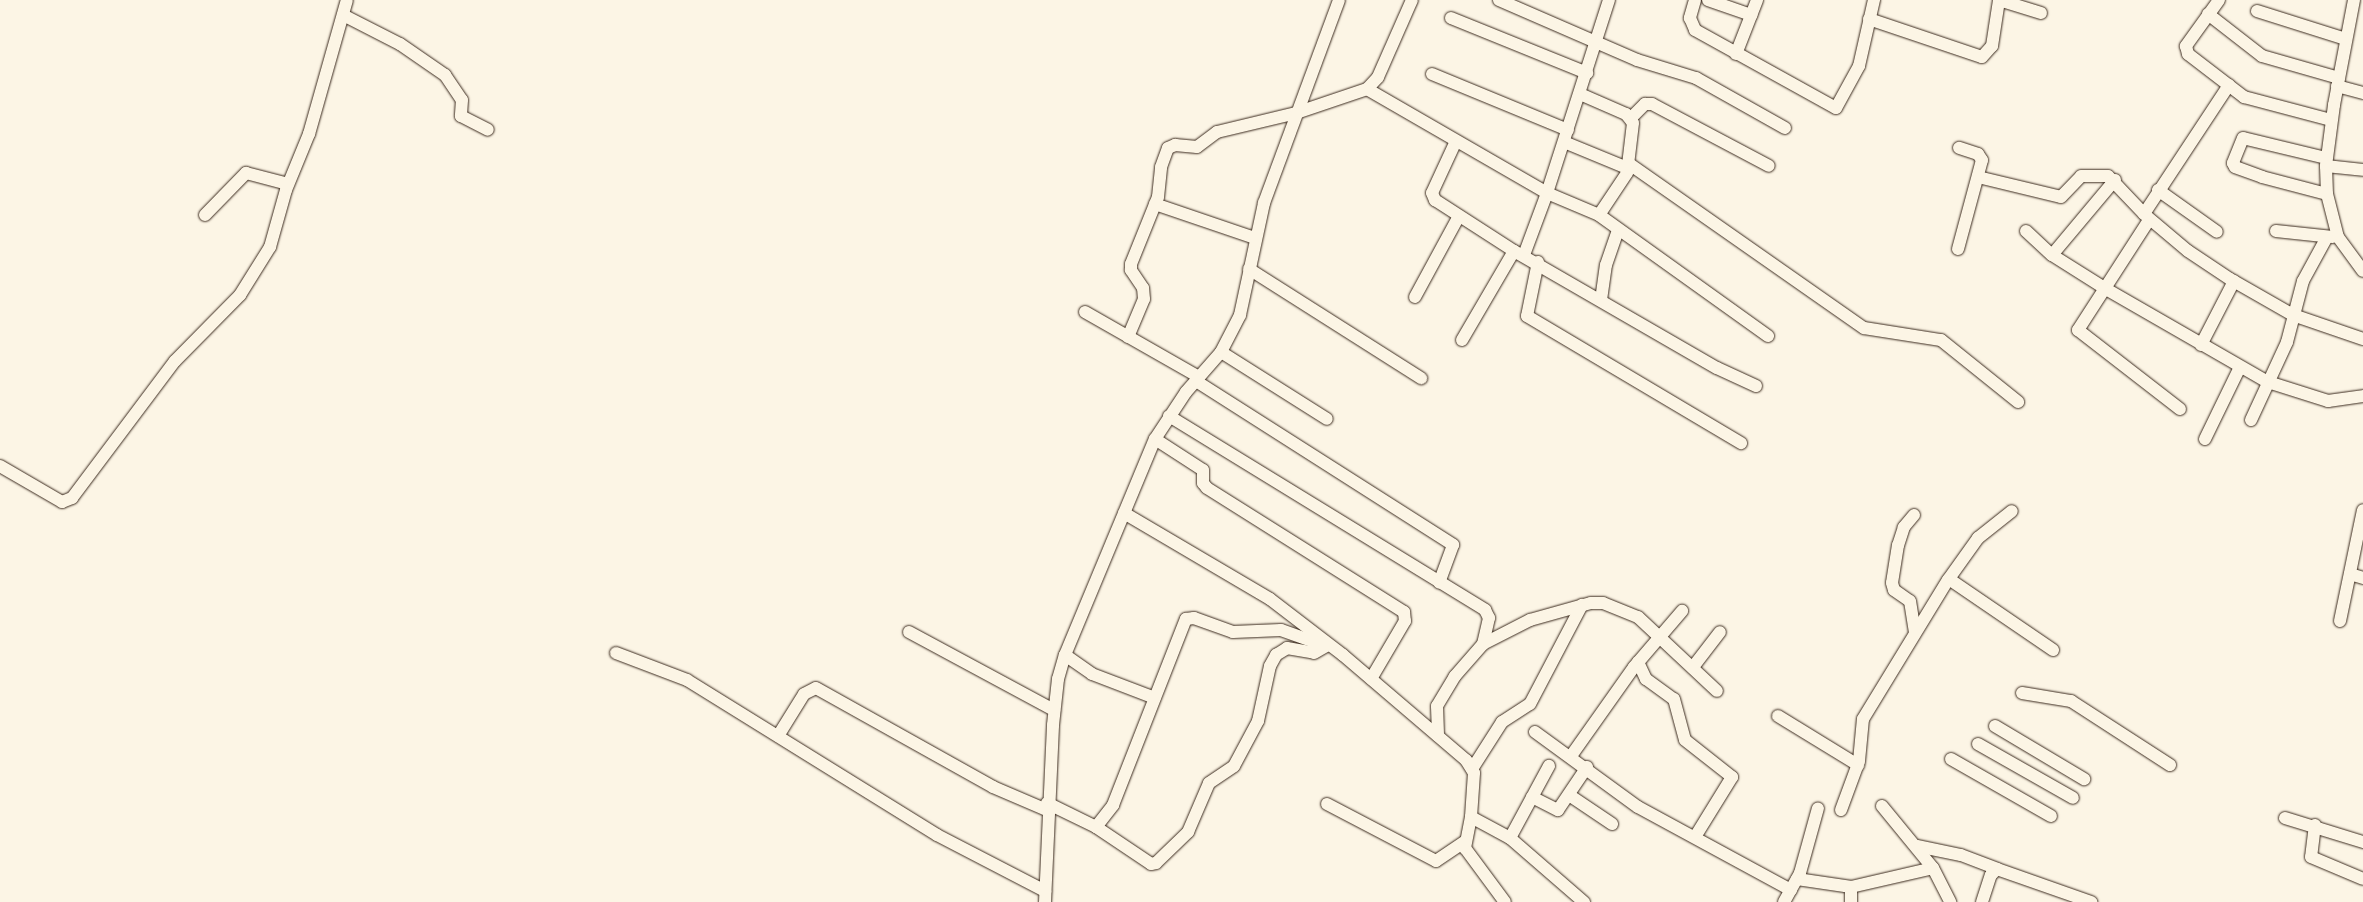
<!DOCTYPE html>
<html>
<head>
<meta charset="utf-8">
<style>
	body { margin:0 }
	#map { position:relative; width:2363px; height:902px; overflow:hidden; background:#fcf5e5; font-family:Caveat,sans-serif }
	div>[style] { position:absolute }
	.roads { filter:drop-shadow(0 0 1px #3b2a1e) drop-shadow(0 0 1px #3b2a1e) }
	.minor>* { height:12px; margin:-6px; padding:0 6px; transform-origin:6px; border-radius:6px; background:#fcf5e5 }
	span { translate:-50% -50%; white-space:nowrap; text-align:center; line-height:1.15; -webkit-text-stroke:5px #fcf5e5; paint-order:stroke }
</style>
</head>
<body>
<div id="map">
	<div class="roads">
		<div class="minor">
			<div style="left:1499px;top:0;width:150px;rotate:23.5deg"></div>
			<div style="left:1637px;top:60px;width:62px;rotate:17deg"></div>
			<div style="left:1696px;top:78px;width:102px;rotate:29.3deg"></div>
			<div style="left:1695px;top:0;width:19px;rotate:106deg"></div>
			<div style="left:1690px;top:18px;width:13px;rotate:67deg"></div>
			<div style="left:1695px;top:30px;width:161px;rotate:29deg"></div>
			<div style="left:1836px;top:108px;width:48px;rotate:-61.3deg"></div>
			<div style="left:1859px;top:66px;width:68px;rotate:-77.2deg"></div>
			<div style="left:1708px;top:0;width:46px;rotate:19.2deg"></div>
			<div style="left:1999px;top:0;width:44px;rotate:17.2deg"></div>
			<div style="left:2219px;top:0;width:57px;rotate:125.7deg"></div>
			<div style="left:2186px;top:46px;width:8px;rotate:76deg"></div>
			<div style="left:2188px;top:54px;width:71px;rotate:37.5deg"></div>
			<div style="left:2244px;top:97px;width:90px;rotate:14.8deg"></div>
			<div style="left:2354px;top:0;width:107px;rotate:100.8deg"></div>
			<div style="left:2334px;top:105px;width:62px;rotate:97.5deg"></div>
			<div style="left:2326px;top:166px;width:28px;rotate:88deg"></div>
			<div style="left:2327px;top:194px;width:44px;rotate:75.7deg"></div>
			<div style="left:2338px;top:237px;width:42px;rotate:53.7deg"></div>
			<div style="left:2257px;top:11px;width:93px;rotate:17.5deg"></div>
			<div style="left:2208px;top:14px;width:68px;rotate:37.9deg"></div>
			<div style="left:2262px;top:56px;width:80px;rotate:15.9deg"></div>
			<div style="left:343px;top:15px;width:64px;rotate:27deg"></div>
			<div style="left:400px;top:44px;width:55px;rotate:34.6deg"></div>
			<div style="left:445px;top:75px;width:30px;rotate:56deg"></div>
			<div style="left:462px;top:100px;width:16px;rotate:94deg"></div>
			<div style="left:461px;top:116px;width:30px;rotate:27deg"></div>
			<div style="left:1451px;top:18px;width:147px;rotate:22deg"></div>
			<div style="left:1869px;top:19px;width:119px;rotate:18.6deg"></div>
			<div style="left:1982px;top:57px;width:15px;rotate:-48deg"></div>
			<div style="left:1992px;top:46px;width:47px;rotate:-81.3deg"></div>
			<div style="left:1736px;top:54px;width:58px;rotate:-68.7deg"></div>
			<div style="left:1432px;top:74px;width:147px;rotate:22.4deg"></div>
			<div style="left:2229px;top:85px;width:154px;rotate:123.4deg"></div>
			<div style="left:2144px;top:214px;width:57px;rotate:40.1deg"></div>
			<div style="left:2188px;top:251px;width:50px;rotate:33.7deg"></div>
			<div style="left:2230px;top:279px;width:73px;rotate:29.7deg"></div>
			<div style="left:2293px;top:315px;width:74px;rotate:18.9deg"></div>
			<div style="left:2337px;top:86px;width:27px;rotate:15deg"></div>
			<div style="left:1367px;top:89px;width:208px;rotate:30deg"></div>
			<div style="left:1547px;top:193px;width:56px;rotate:22.9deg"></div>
			<div style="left:1599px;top:215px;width:208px;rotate:35.6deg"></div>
			<div style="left:1580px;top:94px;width:50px;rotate:23.5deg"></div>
			<div style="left:1626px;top:114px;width:11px;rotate:52deg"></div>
			<div style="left:1633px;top:123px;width:50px;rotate:96.8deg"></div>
			<div style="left:1627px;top:173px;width:50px;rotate:123.7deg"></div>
			<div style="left:1631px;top:118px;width:20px;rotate:-45deg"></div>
			<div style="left:1645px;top:104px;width:7px"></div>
			<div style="left:1652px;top:104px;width:132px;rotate:27.9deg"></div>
			<div style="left:1456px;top:141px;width:57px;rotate:114.8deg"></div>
			<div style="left:1432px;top:193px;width:8px;rotate:67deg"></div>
			<div style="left:1435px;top:200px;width:94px;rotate:32.8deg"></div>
			<div style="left:1514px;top:251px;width:234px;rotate:30deg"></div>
			<div style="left:1717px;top:368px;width:43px;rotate:24.8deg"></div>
			<div style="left:1564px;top:142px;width:68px;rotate:22.4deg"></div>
			<div style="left:2326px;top:158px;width:85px;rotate:-166.5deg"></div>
			<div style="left:2243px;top:138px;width:27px;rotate:112deg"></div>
			<div style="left:2233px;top:163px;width:4px;rotate:63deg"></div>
			<div style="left:2235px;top:167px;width:29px;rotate:20deg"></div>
			<div style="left:2262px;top:177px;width:67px;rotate:14.7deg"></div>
			<div style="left:1628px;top:163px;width:288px;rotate:35deg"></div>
			<div style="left:1864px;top:328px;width:78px;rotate:8.9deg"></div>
			<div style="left:1941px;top:340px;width:99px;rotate:38.8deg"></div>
			<div style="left:2326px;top:166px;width:37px;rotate:6deg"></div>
			<div style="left:1978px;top:177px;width:85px;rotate:13.5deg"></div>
			<div style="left:2061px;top:197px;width:29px;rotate:-46deg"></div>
			<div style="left:2081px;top:176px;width:27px"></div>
			<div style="left:2108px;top:176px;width:52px;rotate:46.5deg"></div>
			<div style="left:2158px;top:190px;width:72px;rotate:35.4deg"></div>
			<div style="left:1155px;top:204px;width:106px;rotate:18.8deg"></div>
			<div style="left:205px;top:215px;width:59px;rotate:-45.7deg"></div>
			<div style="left:246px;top:173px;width:43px;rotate:14.7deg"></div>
			<div style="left:2149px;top:220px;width:131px;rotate:122.8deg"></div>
			<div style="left:2078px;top:330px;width:129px;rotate:37.8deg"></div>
			<div style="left:2026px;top:231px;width:35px;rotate:43deg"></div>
			<div style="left:2052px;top:255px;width:64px;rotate:32.2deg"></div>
			<div style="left:2106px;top:289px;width:187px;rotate:29.9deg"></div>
			<div style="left:2268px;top:382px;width:63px;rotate:17.6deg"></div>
			<div style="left:2328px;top:401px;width:35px;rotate:-8deg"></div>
			<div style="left:2276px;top:231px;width:57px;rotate:6deg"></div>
			<div style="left:1958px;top:249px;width:92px;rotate:-74.9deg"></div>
			<div style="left:1982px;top:160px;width:7px;rotate:-124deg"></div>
			<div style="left:1978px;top:154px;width:20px;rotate:-162deg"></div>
			<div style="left:1524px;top:255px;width:66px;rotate:-69.6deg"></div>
			<div style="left:1547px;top:193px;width:203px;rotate:-72.2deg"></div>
			<div style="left:2052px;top:255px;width:98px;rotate:-50deg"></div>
			<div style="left:1538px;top:262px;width:55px;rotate:101.5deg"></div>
			<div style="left:1527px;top:316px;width:249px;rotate:30.7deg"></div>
			<div style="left:1249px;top:269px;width:204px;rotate:32.4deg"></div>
			<div style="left:1415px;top:297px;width:92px;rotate:-61.5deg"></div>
			<div style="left:1601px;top:300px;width:35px;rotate:-82deg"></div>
			<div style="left:1606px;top:265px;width:37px;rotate:-71deg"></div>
			<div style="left:1085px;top:312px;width:131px;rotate:29.7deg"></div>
			<div style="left:1128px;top:337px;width:41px;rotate:-67.2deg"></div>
			<div style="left:1144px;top:299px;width:11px;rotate:-95deg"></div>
			<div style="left:1143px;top:288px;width:22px;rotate:-124deg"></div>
			<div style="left:1131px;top:270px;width:6px;rotate:-90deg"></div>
			<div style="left:1131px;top:264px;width:72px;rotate:-68.1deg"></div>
			<div style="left:1158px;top:197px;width:30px;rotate:-84deg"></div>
			<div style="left:1161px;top:167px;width:20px;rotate:-70deg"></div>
			<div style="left:1168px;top:148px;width:8px;rotate:-23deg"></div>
			<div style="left:1175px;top:145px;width:22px;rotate:5deg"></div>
			<div style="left:1197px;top:147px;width:25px;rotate:-37deg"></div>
			<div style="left:1217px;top:132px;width:81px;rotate:-13.5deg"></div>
			<div style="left:1296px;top:113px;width:75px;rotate:-18.7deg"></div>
			<div style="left:1367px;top:89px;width:16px;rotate:-47deg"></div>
			<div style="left:1378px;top:77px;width:84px;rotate:-66.2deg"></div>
			<div style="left:1462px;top:340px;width:103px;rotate:-59.7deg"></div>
			<div style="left:2201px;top:345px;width:72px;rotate:-62.7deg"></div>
			<div style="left:1221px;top:352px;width:125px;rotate:32.3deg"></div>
			<div style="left:1196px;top:381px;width:305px;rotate:32.5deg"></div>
			<div style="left:1453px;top:545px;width:40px;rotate:110.2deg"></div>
			<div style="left:1169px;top:416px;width:371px;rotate:31.5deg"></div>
			<div style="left:1485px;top:610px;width:9px;rotate:63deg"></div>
			<div style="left:1489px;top:618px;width:27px;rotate:103deg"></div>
			<div style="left:1483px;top:644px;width:43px;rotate:131.2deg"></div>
			<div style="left:1455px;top:676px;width:35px;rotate:121deg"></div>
			<div style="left:1437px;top:706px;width:30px;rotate:88deg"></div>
			<div style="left:2251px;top:420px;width:86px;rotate:-65.2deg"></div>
			<div style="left:2287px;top:342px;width:63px;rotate:-75.3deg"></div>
			<div style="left:2303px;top:281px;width:50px;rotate:-61.4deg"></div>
			<div style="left:1155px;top:439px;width:57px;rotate:32.9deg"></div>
			<div style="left:1203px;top:470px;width:13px;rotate:90deg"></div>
			<div style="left:1203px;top:483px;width:6px;rotate:51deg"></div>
			<div style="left:1207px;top:488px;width:233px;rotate:32.2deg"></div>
			<div style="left:1404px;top:612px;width:9px;rotate:84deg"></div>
			<div style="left:1405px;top:621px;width:67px;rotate:120.4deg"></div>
			<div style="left:2205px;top:439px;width:80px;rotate:-64.1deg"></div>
			<div style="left:0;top:466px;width:72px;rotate:30.1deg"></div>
			<div style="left:62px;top:502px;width:11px;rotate:-22deg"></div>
			<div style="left:72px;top:498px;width:171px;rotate:-53.1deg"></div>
			<div style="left:175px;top:361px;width:93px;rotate:-45.4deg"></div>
			<div style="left:240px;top:295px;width:57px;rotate:-58deg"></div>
			<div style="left:270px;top:247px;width:59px;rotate:-74.3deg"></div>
			<div style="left:286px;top:190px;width:61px;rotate:-67.7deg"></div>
			<div style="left:309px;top:134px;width:139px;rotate:-74.2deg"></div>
			<div style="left:1124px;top:513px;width:169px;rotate:30.5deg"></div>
			<div style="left:1270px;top:599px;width:92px;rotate:37.5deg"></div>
			<div style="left:1343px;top:655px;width:162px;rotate:40.5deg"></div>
			<div style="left:1466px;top:760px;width:15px;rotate:58deg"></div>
			<div style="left:1474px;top:773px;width:44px;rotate:93.9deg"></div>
			<div style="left:1471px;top:817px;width:32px;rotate:101deg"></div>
			<div style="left:1465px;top:848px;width:67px;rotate:53.5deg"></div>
			<div style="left:1914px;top:515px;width:16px;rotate:130deg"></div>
			<div style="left:1904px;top:527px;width:19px;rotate:108deg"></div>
			<div style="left:1898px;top:545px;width:38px;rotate:99deg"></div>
			<div style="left:1892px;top:583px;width:7px;rotate:74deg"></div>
			<div style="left:1894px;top:590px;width:19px;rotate:35deg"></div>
			<div style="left:1910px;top:601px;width:31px;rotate:81deg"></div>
			<div style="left:2350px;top:574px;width:14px;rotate:17deg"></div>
			<div style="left:1949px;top:579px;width:126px;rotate:34.3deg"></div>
			<div style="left:2340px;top:621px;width:113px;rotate:-78.3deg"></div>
			<div style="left:909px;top:632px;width:165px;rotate:28.3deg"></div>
			<div style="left:1483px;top:644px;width:53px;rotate:-27.1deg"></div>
			<div style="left:1530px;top:620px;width:63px;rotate:-15.6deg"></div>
			<div style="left:1591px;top:603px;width:12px"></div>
			<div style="left:1603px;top:603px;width:38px;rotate:22deg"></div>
			<div style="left:1638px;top:617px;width:108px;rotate:43.1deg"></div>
			<div style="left:616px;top:653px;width:76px;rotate:20.8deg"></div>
			<div style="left:687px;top:680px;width:294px;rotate:31.8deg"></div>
			<div style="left:937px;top:835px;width:122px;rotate:27.4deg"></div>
			<div style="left:1065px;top:655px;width:33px;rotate:35deg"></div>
			<div style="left:1092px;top:674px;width:67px;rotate:20.9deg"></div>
			<div style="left:1638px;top:662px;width:19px;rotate:65deg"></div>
			<div style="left:1646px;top:679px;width:34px;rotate:36deg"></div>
			<div style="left:1674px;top:699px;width:42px;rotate:75deg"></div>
			<div style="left:1685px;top:740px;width:60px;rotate:38.2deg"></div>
			<div style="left:1732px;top:777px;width:70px;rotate:121.7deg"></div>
			<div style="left:1693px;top:667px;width:44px;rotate:-52.4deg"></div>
			<div style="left:2022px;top:693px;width:50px;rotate:9.3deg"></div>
			<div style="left:2071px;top:701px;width:118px;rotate:32.9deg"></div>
			<div style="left:1778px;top:716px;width:94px;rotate:31.5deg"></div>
			<div style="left:1995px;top:726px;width:104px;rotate:30.8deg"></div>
			<div style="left:1535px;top:732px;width:127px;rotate:36.1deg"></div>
			<div style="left:1638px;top:807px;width:174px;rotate:28.5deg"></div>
			<div style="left:778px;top:736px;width:49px;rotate:-58.2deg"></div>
			<div style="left:804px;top:694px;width:13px;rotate:-27deg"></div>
			<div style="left:816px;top:688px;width:203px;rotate:29.2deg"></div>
			<div style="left:993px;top:787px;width:59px;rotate:23.1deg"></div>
			<div style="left:1978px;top:744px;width:109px;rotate:29.6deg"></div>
			<div style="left:1571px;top:756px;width:109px;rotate:-54.7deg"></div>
			<div style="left:1634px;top:667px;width:74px;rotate:-49.4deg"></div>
			<div style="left:1951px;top:759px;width:115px;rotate:29.7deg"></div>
			<div style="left:1472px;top:769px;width:56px;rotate:-57.4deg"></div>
			<div style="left:1502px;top:722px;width:33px;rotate:-33deg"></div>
			<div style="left:1530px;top:704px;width:112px;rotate:-62.3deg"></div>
			<div style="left:1569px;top:795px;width:52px;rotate:34deg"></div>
			<div style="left:1532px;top:797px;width:29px;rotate:27deg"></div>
			<div style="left:1558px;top:810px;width:52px;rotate:-56deg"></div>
			<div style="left:1047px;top:803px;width:55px;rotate:26.1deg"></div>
			<div style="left:1096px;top:827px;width:66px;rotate:33.9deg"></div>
			<div style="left:1151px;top:864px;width:5px;rotate:-11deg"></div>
			<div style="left:1156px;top:863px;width:45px;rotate:-44.1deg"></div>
			<div style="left:1188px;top:832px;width:53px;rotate:-66.8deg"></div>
			<div style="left:1209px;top:783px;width:30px;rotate:-34deg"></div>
			<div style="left:1234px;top:766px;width:51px;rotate:-61.9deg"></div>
			<div style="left:1258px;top:721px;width:56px;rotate:-77.7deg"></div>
			<div style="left:1270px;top:666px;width:13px;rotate:-61deg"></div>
			<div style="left:1276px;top:655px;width:13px;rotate:-32deg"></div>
			<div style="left:1287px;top:648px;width:27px;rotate:10deg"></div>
			<div style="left:1314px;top:653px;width:14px;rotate:-30deg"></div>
			<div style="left:1327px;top:804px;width:123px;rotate:27.6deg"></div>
			<div style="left:1436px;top:861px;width:34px;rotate:-34deg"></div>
			<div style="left:1882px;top:806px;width:80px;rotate:50.6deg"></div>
			<div style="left:1933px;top:868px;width:38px;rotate:63deg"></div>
			<div style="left:1841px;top:810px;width:52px;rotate:-69.8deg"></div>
			<div style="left:1859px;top:761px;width:42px;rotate:-84.6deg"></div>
			<div style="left:1863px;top:719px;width:163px;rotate:-58.6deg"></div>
			<div style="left:1948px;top:580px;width:52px;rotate:-54.5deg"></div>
			<div style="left:1978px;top:538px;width:43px;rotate:-38.5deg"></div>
			<div style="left:1471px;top:817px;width:44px;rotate:28.3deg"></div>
			<div style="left:1510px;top:838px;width:98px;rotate:40.9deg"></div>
			<div style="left:2285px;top:818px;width:82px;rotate:17.1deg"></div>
			<div style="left:2315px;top:825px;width:32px;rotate:97deg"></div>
			<div style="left:2311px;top:857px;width:56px;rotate:22.9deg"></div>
			<div style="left:1096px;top:827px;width:28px;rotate:-52deg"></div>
			<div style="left:1113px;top:805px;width:200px;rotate:-68.6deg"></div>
			<div style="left:1186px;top:619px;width:8px;rotate:-7deg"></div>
			<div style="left:1194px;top:618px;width:41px;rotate:19.7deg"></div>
			<div style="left:1233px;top:632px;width:48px;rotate:-2.4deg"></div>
			<div style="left:1281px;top:630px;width:45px;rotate:19.7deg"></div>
			<div style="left:1510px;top:838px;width:82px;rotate:-61.6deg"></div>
			<div style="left:1917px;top:846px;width:45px;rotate:11.6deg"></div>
			<div style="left:1961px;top:855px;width:39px;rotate:21deg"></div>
			<div style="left:1797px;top:879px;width:55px;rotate:8.4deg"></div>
			<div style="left:1851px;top:887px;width:84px;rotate:-13deg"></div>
			<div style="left:1045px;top:902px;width:177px;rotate:-87.4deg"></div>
			<div style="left:1053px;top:725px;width:46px;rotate:-83.8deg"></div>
			<div style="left:1058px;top:679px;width:25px;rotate:-74deg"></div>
			<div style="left:1065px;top:655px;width:234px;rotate:-67.4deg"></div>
			<div style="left:1155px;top:439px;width:56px;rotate:-56.6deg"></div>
			<div style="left:1186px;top:392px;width:53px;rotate:-48.8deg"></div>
			<div style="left:1221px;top:352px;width:42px;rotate:-62.8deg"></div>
			<div style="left:1240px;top:315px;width:115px;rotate:-77.9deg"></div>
			<div style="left:1264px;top:203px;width:216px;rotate:-69.7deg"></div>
			<div style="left:1784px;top:902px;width:33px;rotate:-61deg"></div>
			<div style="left:1800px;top:873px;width:67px;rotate:-74.5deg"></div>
			<div style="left:1851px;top:902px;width:15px;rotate:-90deg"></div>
			<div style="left:1982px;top:902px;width:28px;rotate:-72deg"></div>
			<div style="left:1991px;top:875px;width:8px;rotate:-45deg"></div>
			<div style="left:1997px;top:869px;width:100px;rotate:19.3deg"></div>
		</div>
	</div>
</div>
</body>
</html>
